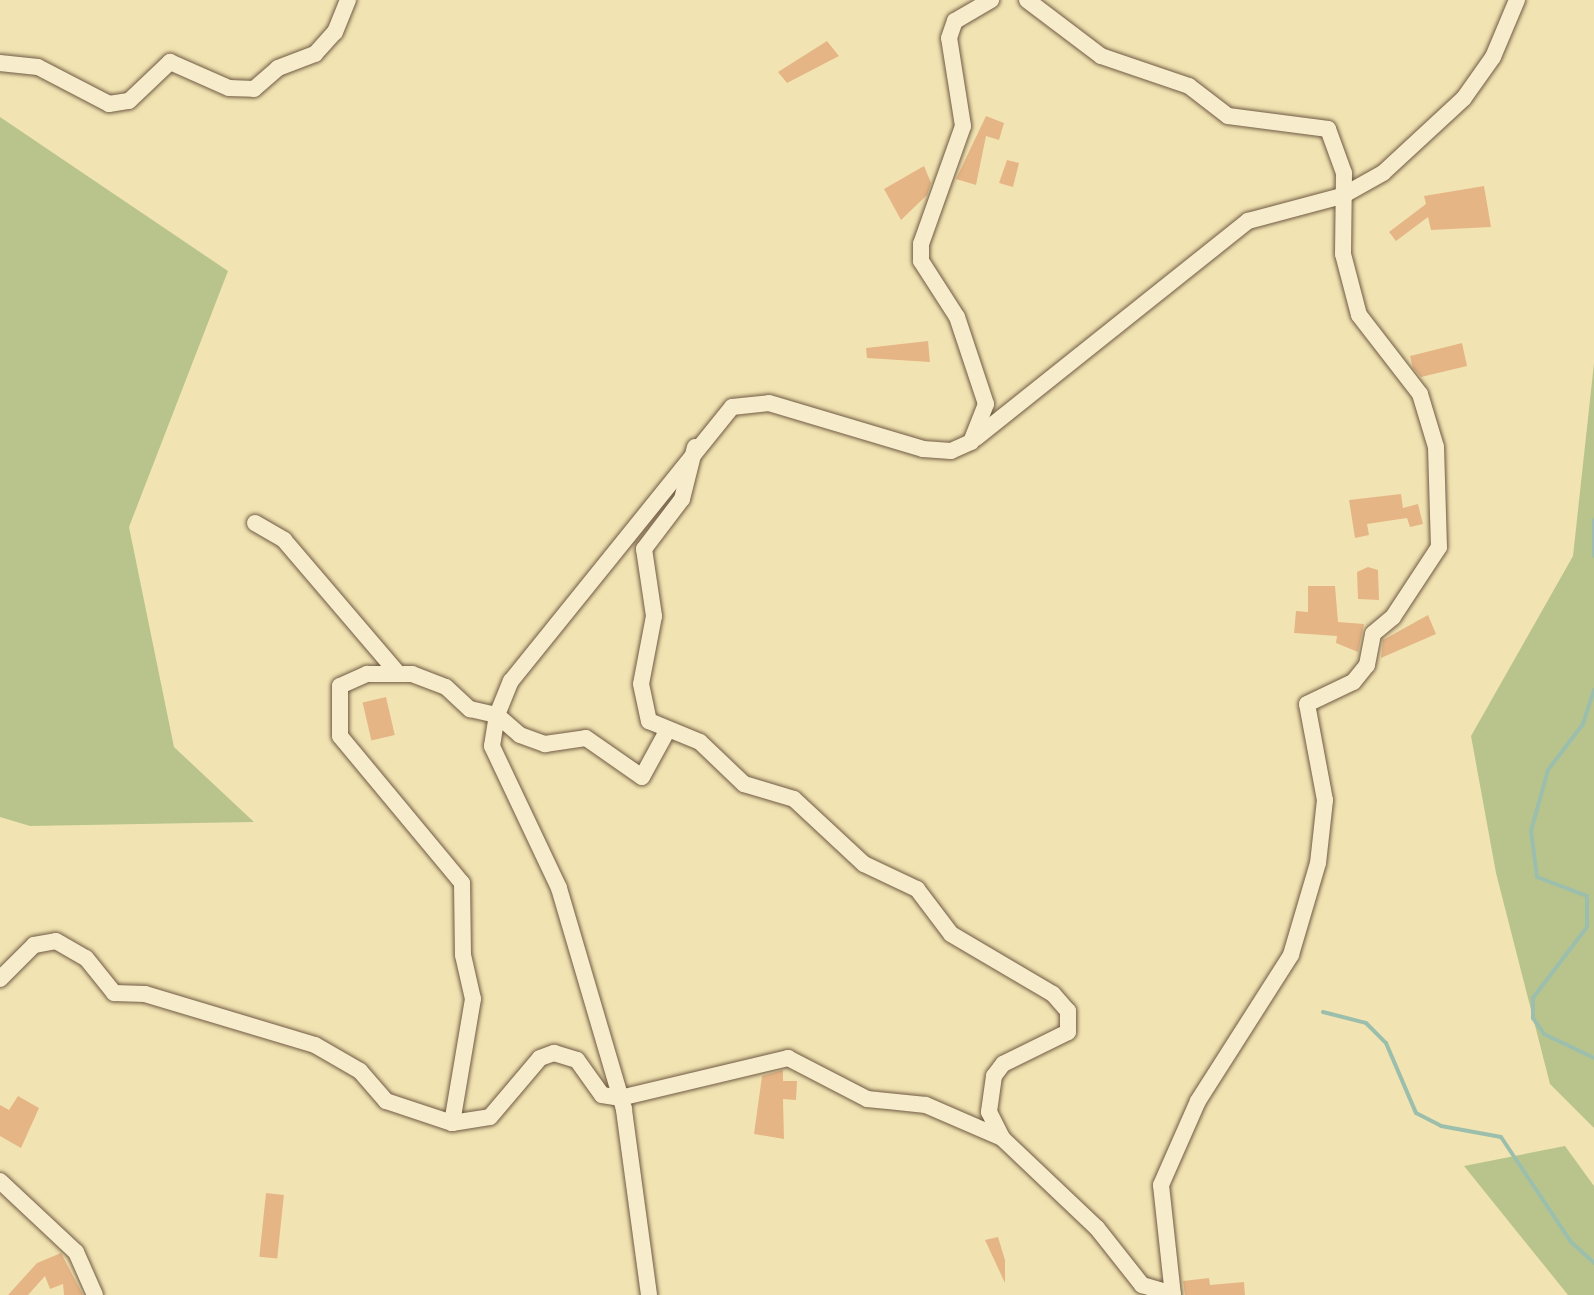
<!DOCTYPE html>
<html>
<head>
<meta charset="utf-8">
<style>
	body { margin:0 }
	#map { position:relative; width:1594px; height:1295px; overflow:hidden; background:#f2e4b2; font-family:Alegreya,serif }
	div>[style] { position:absolute }
	.green>* { inset:0; background:#b9c48d }
	.stream>* { height:4px; margin:-2px; padding:0 2px; transform-origin:2px; border-radius:2px; background:#9bbfac }
	.building>* { inset:0; background:#e6b586; transform-origin:0 0 }
	.roads { filter:drop-shadow(0 0 2px #705a44) drop-shadow(0 0 2px #705a44) }
	.minor>* { height:16px; margin:-8px; padding:0 8px; transform-origin:8px; border-radius:8px; background:#f7edcd }
	span { translate:-50% -50%; white-space:nowrap; text-align:center; line-height:1.15; -webkit-text-stroke:6px #f7edcd; paint-order:stroke }
</style>
</head>
<body>
<div id="map">
	<div class="green">
		<div style="clip-path:polygon(0 117px,228px 271px,129px 527px,174px 747px,254px 822px,30px 826px,0 817px)"></div>
		<div style="clip-path:polygon(1594px 363px,1594px 1128px,1550px 1084px,1496px 873px,1471px 736px,1573px 556px)"></div>
		<div style="clip-path:polygon(1565px 1146px,1594px 1186px,1594px 1295px,1568px 1295px,1464px 1166px)"></div>
	</div>
	<div class="stream">
		<div style="left:1594px;top:520px;width:36px;rotate:90deg"></div>
		<div style="left:1594px;top:690px;width:36px;rotate:108deg"></div>
		<div style="left:1583px;top:724px;width:58px;rotate:127.3deg"></div>
		<div style="left:1548px;top:770px;width:63px;rotate:105.6deg"></div>
		<div style="left:1531px;top:831px;width:46px;rotate:82.6deg"></div>
		<div style="left:1537px;top:877px;width:53px;rotate:20.8deg"></div>
		<div style="left:1587px;top:896px;width:31px;rotate:90deg"></div>
		<div style="left:1587px;top:927px;width:89px;rotate:127.3deg"></div>
		<div style="left:1533px;top:998px;width:20px;rotate:90deg"></div>
		<div style="left:1533px;top:1018px;width:19px;rotate:55deg"></div>
		<div style="left:1544px;top:1034px;width:55px;rotate:25.6deg"></div>
		<div style="left:1323px;top:1012px;width:44px;rotate:14.3deg"></div>
		<div style="left:1366px;top:1023px;width:28px;rotate:45deg"></div>
		<div style="left:1386px;top:1043px;width:76px;rotate:66.8deg"></div>
		<div style="left:1416px;top:1113px;width:28px;rotate:27deg"></div>
		<div style="left:1441px;top:1126px;width:61px;rotate:10.4deg"></div>
		<div style="left:1501px;top:1137px;width:126px;rotate:56.3deg"></div>
		<div style="left:1571px;top:1242px;width:31px;rotate:42deg"></div>
	</div>
	<div class="building">
		<div style="clip-path:polygon(827px 41px,839px 56px,787px 83px,778px 72px)"></div>
		<div style="clip-path:polygon(986px 116px,1004px 123px,999px 140px,986px 136px,976px 185px,956px 179px)"></div>
		<div style="clip-path:polygon(1007px 160px,1019px 163px,1013px 187px,999px 183px)"></div>
		<div style="clip-path:polygon(924px 166px,931px 183px,927px 195px,901px 220px,884px 189px)"></div>
		<div style="clip-path:polygon(1484px 186px,1491px 227px,1431px 230px,1428px 217px,1396px 241px,1389px 232px,1426px 204px,1424px 196px)"></div>
		<div style="clip-path:polygon(928px 341px,930px 362px,867px 358px,866px 348px)"></div>
		<div style="clip-path:polygon(1462px 343px,1467px 366px,1421px 377px,1413px 368px,1410px 356px)"></div>
		<div style="clip-path:polygon(1401px 494px,1403px 508px,1418px 504px,1423px 524px,1410px 527px,1407px 518px,1367px 524px,1369px 535px,1355px 538px,1349px 500px)"></div>
		<div style="clip-path:polygon(1368px 567px,1378px 570px,1379px 600px,1358px 599px,1357px 572px)"></div>
		<div style="clip-path:polygon(1308px 586px,1335px 586px,1338px 622px,1364px 624px,1358px 652px,1336px 643px,1337px 636px,1294px 633px,1296px 611px,1308px 612px)"></div>
		<div style="clip-path:polygon(1428px 615px,1436px 634px,1381px 658px,1383px 640px)"></div>
		<div style="left:386px;top:697px;width:39px;height:24px;rotate:77deg"></div>
		<div style="clip-path:polygon(783px 1070px,783px 1081px,797px 1081px,796px 1100px,783px 1099px,784px 1139px,754px 1134px,762px 1076px)"></div>
		<div style="clip-path:polygon(18px 1096px,39px 1108px,21px 1148px,0 1136px,0 1105px,9px 1110px)"></div>
		<div style="left:266px;top:1193px;width:18px;height:64px;rotate:6deg"></div>
		<div style="clip-path:polygon(998px 1237px,1005px 1260px,1005px 1283px,985px 1240px)"></div>
		<div style="clip-path:polygon(61px 1253px,83px 1295px,64px 1295px,63px 1284px,50px 1289px,45px 1276px,28px 1295px,8px 1295px,37px 1263px)"></div>
		<div style="clip-path:polygon(1209px 1278px,1210px 1285px,1244px 1282px,1245px 1295px,1185px 1295px,1183px 1281px)"></div>
	</div>
	<div class="roads">
		<div class="minor">
			<div style="left:1027px;top:0;width:93px;rotate:37.1deg"></div>
			<div style="left:1101px;top:56px;width:93px;rotate:18.8deg"></div>
			<div style="left:1189px;top:86px;width:49px;rotate:37.6deg"></div>
			<div style="left:1228px;top:116px;width:101px;rotate:7.4deg"></div>
			<div style="left:1328px;top:129px;width:47px;rotate:70deg"></div>
			<div style="left:1344px;top:173px;width:81px;rotate:90.7deg"></div>
			<div style="left:1343px;top:254px;width:63px;rotate:75.3deg"></div>
			<div style="left:1359px;top:315px;width:100px;rotate:52.3deg"></div>
			<div style="left:1420px;top:394px;width:55px;rotate:73.2deg"></div>
			<div style="left:1436px;top:447px;width:100px;rotate:88.3deg"></div>
			<div style="left:1439px;top:547px;width:84px;rotate:123.3deg"></div>
			<div style="left:1393px;top:617px;width:26px;rotate:140deg"></div>
			<div style="left:1373px;top:634px;width:32px;rotate:101deg"></div>
			<div style="left:1367px;top:665px;width:22px;rotate:129deg"></div>
			<div style="left:1353px;top:682px;width:51px;rotate:154.4deg"></div>
			<div style="left:1307px;top:704px;width:98px;rotate:79.4deg"></div>
			<div style="left:1325px;top:800px;width:63px;rotate:96.3deg"></div>
			<div style="left:1318px;top:863px;width:96px;rotate:106.4deg"></div>
			<div style="left:1291px;top:955px;width:173px;rotate:122.5deg"></div>
			<div style="left:1198px;top:1101px;width:92px;rotate:113.8deg"></div>
			<div style="left:1161px;top:1185px;width:111px;rotate:83.8deg"></div>
			<div style="left:0;top:63px;width:38px;rotate:6deg"></div>
			<div style="left:38px;top:67px;width:80px;rotate:27.5deg"></div>
			<div style="left:109px;top:104px;width:20px;rotate:-9deg"></div>
			<div style="left:129px;top:101px;width:57px;rotate:-43.6deg"></div>
			<div style="left:170px;top:62px;width:64px;rotate:23.8deg"></div>
			<div style="left:229px;top:88px;width:25px;rotate:2deg"></div>
			<div style="left:254px;top:89px;width:32px;rotate:-41deg"></div>
			<div style="left:278px;top:68px;width:40px;rotate:-21deg"></div>
			<div style="left:315px;top:54px;width:30px;rotate:-48deg"></div>
			<div style="left:335px;top:32px;width:35px;rotate:-68deg"></div>
			<div style="left:976px;top:438px;width:348px;rotate:-38.6deg"></div>
			<div style="left:1248px;top:221px;width:97px;rotate:-14.9deg"></div>
			<div style="left:1342px;top:196px;width:47px;rotate:-29.3deg"></div>
			<div style="left:1383px;top:173px;width:110px;rotate:-42.8deg"></div>
			<div style="left:1464px;top:98px;width:50px;rotate:-54.7deg"></div>
			<div style="left:1493px;top:57px;width:62px;rotate:-67.2deg"></div>
			<div style="left:695px;top:447px;width:54px;rotate:104deg"></div>
			<div style="left:682px;top:499px;width:63px;rotate:127.2deg"></div>
			<div style="left:644px;top:549px;width:68px;rotate:81.5deg"></div>
			<div style="left:654px;top:616px;width:69px;rotate:100.8deg"></div>
			<div style="left:641px;top:684px;width:38px;rotate:78deg"></div>
			<div style="left:649px;top:721px;width:55px;rotate:22.4deg"></div>
			<div style="left:700px;top:742px;width:61px;rotate:43.7deg"></div>
			<div style="left:744px;top:784px;width:52px;rotate:16.7deg"></div>
			<div style="left:794px;top:799px;width:96px;rotate:42.9deg"></div>
			<div style="left:864px;top:864px;width:59px;rotate:25.3deg"></div>
			<div style="left:917px;top:889px;width:56px;rotate:52.9deg"></div>
			<div style="left:951px;top:934px;width:118px;rotate:30.5deg"></div>
			<div style="left:1053px;top:994px;width:23px;rotate:49deg"></div>
			<div style="left:1068px;top:1011px;width:21px;rotate:90deg"></div>
			<div style="left:1068px;top:1032px;width:72px;rotate:153.8deg"></div>
			<div style="left:1003px;top:1064px;width:15px;rotate:127deg"></div>
			<div style="left:994px;top:1076px;width:36px;rotate:98deg"></div>
			<div style="left:989px;top:1112px;width:29px;rotate:63deg"></div>
			<div style="left:1002px;top:1138px;width:131px;rotate:43.5deg"></div>
			<div style="left:1097px;top:1228px;width:73px;rotate:51.7deg"></div>
			<div style="left:1142px;top:1285px;width:32px;rotate:16deg"></div>
			<div style="left:255px;top:523px;width:34px;rotate:30deg"></div>
			<div style="left:284px;top:540px;width:172px;rotate:49.5deg"></div>
			<div style="left:0;top:979px;width:48px;rotate:-45deg"></div>
			<div style="left:34px;top:945px;width:22px;rotate:-10deg"></div>
			<div style="left:56px;top:941px;width:34px;rotate:30deg"></div>
			<div style="left:86px;top:958px;width:45px;rotate:51.3deg"></div>
			<div style="left:114px;top:993px;width:31px;rotate:2deg"></div>
			<div style="left:145px;top:994px;width:177px;rotate:16.7deg"></div>
			<div style="left:315px;top:1045px;width:52px;rotate:30deg"></div>
			<div style="left:360px;top:1071px;width:40px;rotate:49deg"></div>
			<div style="left:386px;top:1101px;width:70px;rotate:18.4deg"></div>
			<div style="left:452px;top:1123px;width:38px;rotate:-9deg"></div>
			<div style="left:490px;top:1117px;width:77px;rotate:-49.7deg"></div>
			<div style="left:540px;top:1058px;width:15px;rotate:-20deg"></div>
			<div style="left:554px;top:1053px;width:24px;rotate:17deg"></div>
			<div style="left:577px;top:1060px;width:43px;rotate:54.5deg"></div>
			<div style="left:602px;top:1095px;width:18px;rotate:9deg"></div>
			<div style="left:620px;top:1098px;width:173px;rotate:-13.4deg"></div>
			<div style="left:788px;top:1058px;width:89px;rotate:27.4deg"></div>
			<div style="left:867px;top:1099px;width:59px;rotate:5.8deg"></div>
			<div style="left:926px;top:1105px;width:83px;rotate:23.5deg"></div>
			<div style="left:452px;top:1123px;width:126px;rotate:-80.4deg"></div>
			<div style="left:473px;top:999px;width:45px;rotate:-102.8deg"></div>
			<div style="left:463px;top:955px;width:72px;rotate:-90.8deg"></div>
			<div style="left:462px;top:883px;width:191px;rotate:-129.7deg"></div>
			<div style="left:340px;top:736px;width:50px;rotate:-90deg"></div>
			<div style="left:340px;top:686px;width:30px;rotate:-24deg"></div>
			<div style="left:367px;top:674px;width:45px"></div>
			<div style="left:412px;top:674px;width:36px;rotate:21deg"></div>
			<div style="left:446px;top:687px;width:33px;rotate:43deg"></div>
			<div style="left:470px;top:709px;width:28px;rotate:13deg"></div>
			<div style="left:497px;top:715px;width:30px;rotate:41deg"></div>
			<div style="left:520px;top:735px;width:27px;rotate:20deg"></div>
			<div style="left:545px;top:744px;width:41px;rotate:-8.3deg"></div>
			<div style="left:586px;top:738px;width:68px;rotate:34.9deg"></div>
			<div style="left:642px;top:777px;width:50px;rotate:-61.4deg"></div>
			<div style="left:0;top:1181px;width:104px;rotate:43.1deg"></div>
			<div style="left:76px;top:1252px;width:47px;rotate:66.2deg"></div>
			<div style="left:649px;top:1295px;width:188px;rotate:-97.7deg"></div>
			<div style="left:624px;top:1109px;width:230px;rotate:-106.4deg"></div>
			<div style="left:559px;top:888px;width:157px;rotate:-115.3deg"></div>
			<div style="left:492px;top:746px;width:31px;rotate:-81deg"></div>
			<div style="left:497px;top:715px;width:37px;rotate:-68deg"></div>
			<div style="left:511px;top:681px;width:352px;rotate:-51.1deg"></div>
			<div style="left:732px;top:407px;width:37px;rotate:-6deg"></div>
			<div style="left:769px;top:403px;width:161px;rotate:16.6deg"></div>
			<div style="left:923px;top:449px;width:28px;rotate:4deg"></div>
			<div style="left:951px;top:451px;width:22px;rotate:-24deg"></div>
			<div style="left:971px;top:442px;width:41px;rotate:-68.5deg"></div>
			<div style="left:986px;top:404px;width:92px;rotate:-108.4deg"></div>
			<div style="left:957px;top:317px;width:67px;rotate:-122.7deg"></div>
			<div style="left:921px;top:261px;width:17px;rotate:-90deg"></div>
			<div style="left:921px;top:244px;width:125px;rotate:-70.4deg"></div>
			<div style="left:963px;top:126px;width:89px;rotate:-99deg"></div>
			<div style="left:949px;top:38px;width:18px;rotate:-71deg"></div>
			<div style="left:955px;top:21px;width:42px;rotate:-30.3deg"></div>
		</div>
	</div>
</div>
</body>
</html>
